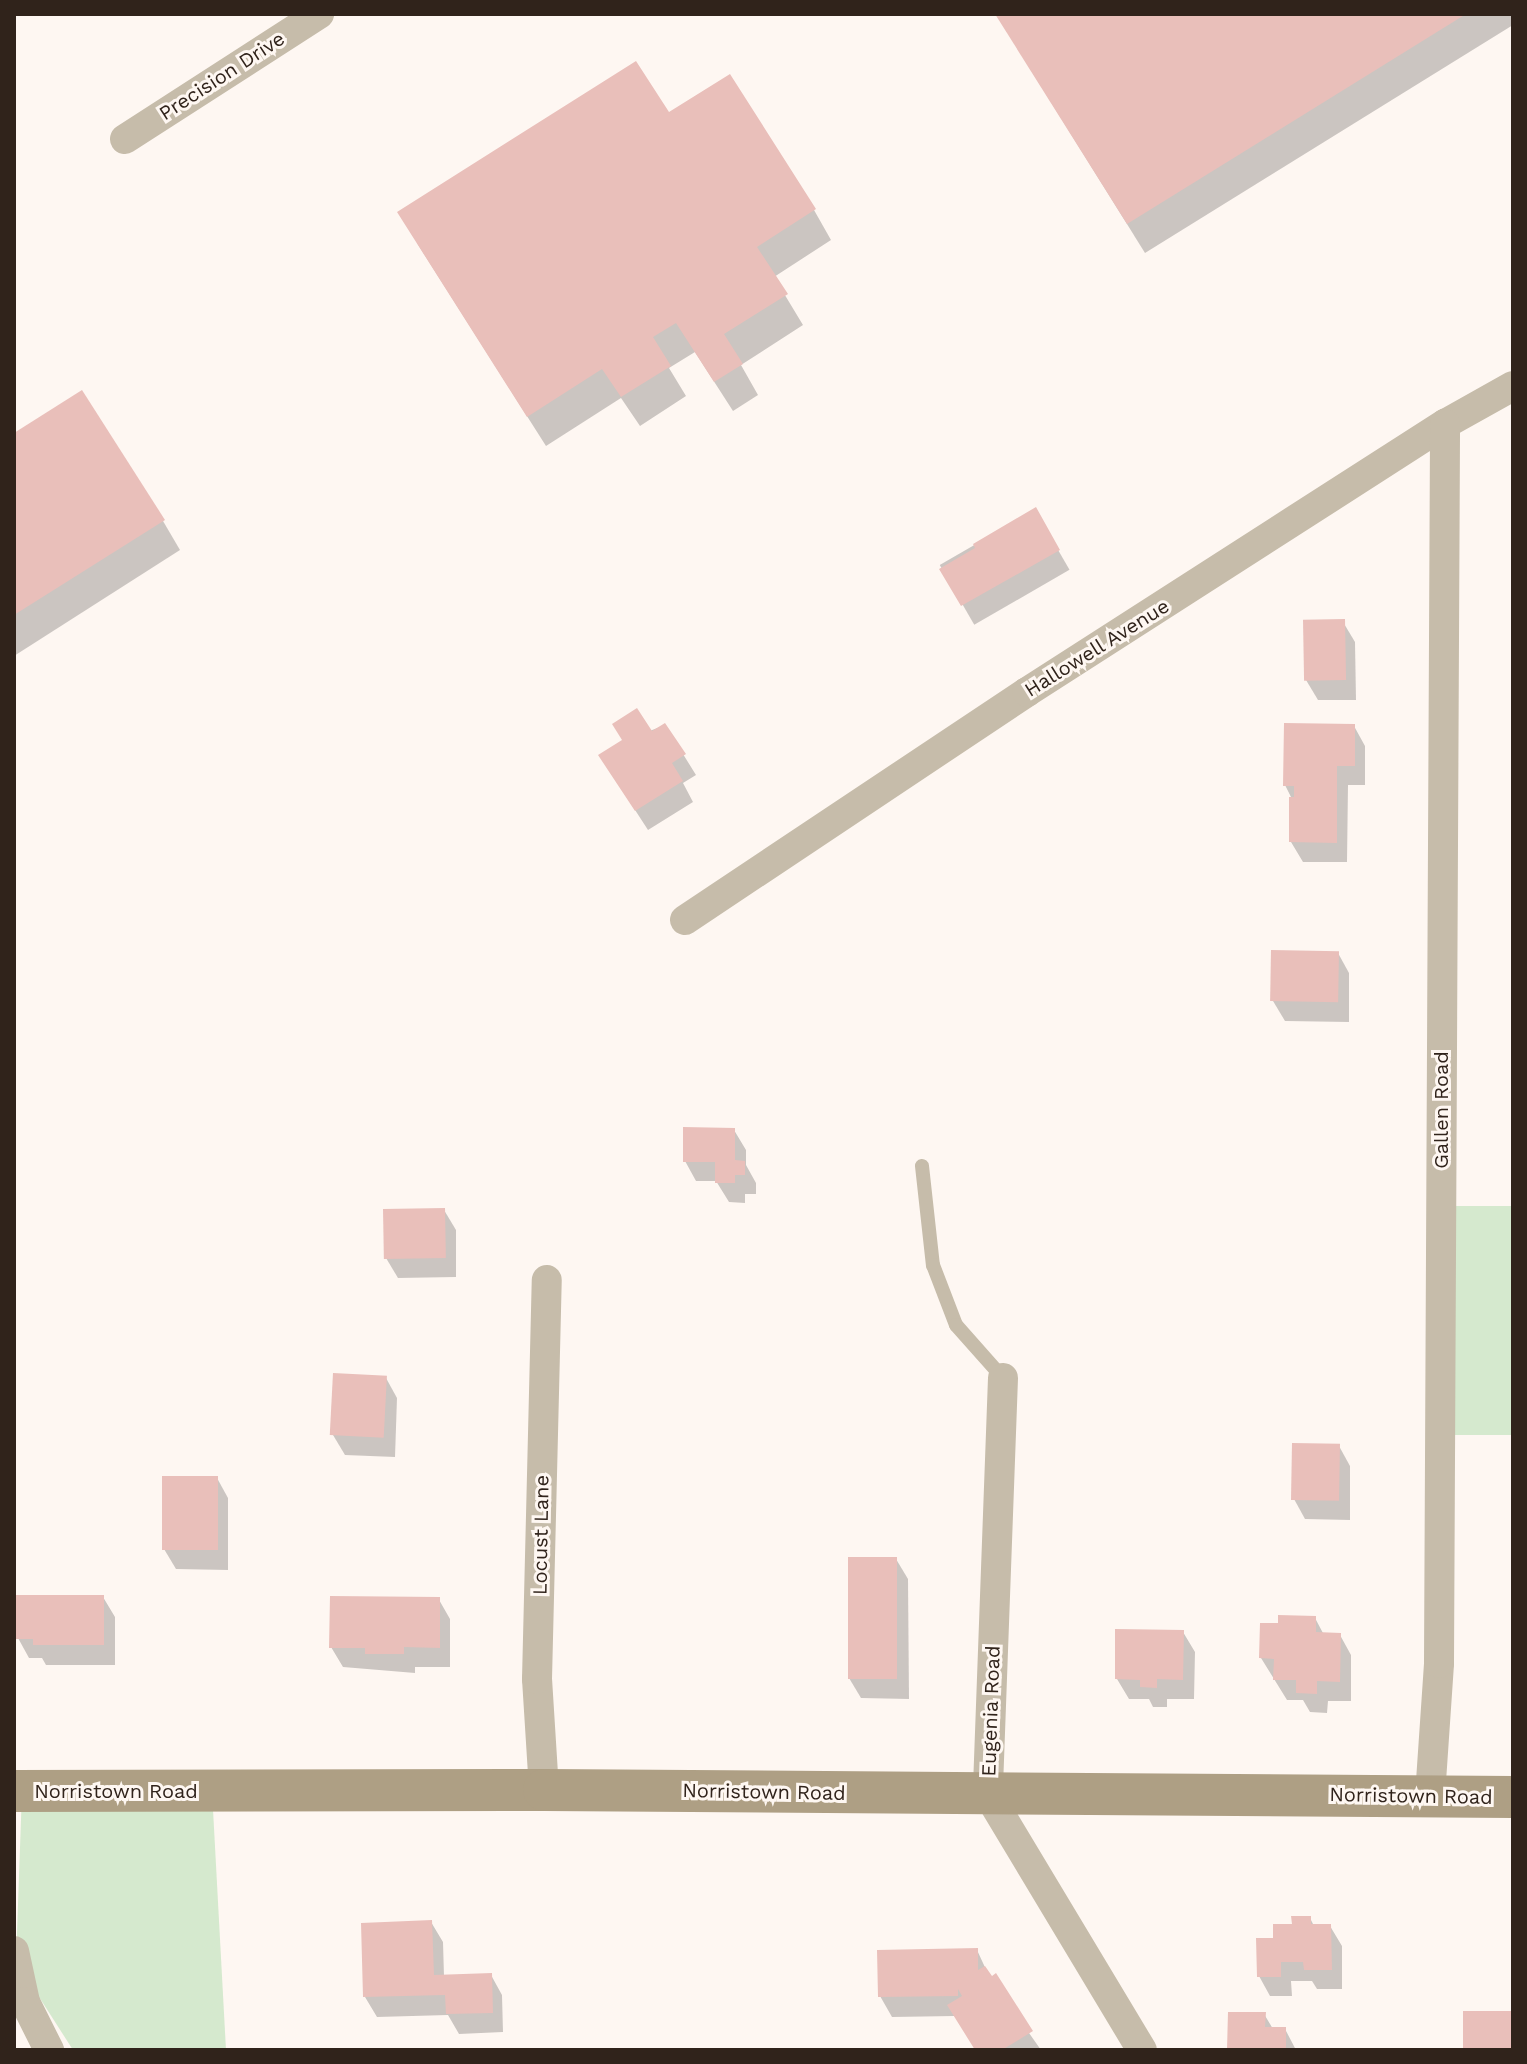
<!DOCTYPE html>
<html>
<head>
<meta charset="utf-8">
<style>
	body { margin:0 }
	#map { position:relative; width:1527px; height:2064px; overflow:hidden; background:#fef7f2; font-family:"Work Sans",sans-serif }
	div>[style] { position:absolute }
	.green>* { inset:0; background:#d5e9ce; transform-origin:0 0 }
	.shadow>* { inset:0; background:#0003; transform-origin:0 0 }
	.building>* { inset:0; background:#e9bfba; transform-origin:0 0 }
	.service>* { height:14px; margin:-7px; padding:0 7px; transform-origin:7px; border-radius:7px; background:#c6bcaa }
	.minor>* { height:30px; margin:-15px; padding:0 15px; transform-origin:15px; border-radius:15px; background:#c6bcaa }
	.secondary>* { height:42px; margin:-21px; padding:0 21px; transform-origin:21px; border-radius:21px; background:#ae9f84 }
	span { translate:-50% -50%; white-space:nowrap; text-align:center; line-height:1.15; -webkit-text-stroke:6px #fef7f2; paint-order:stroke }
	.street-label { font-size:20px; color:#30231b }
	.frame { position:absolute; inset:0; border:16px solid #30231b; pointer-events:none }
</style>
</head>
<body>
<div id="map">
	<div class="green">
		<div style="left:1513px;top:1206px;width:229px;height:72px;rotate:90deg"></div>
		<div style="clip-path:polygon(22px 1791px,212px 1791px,226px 2050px,73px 2050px,16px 1961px)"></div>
	</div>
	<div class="shadow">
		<div style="clip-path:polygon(996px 14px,1513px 14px,1513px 25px,1145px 253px)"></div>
		<div style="clip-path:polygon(669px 115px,814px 210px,831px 240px,774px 277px,803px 325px,741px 365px,758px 395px,733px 411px,695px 352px,669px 368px,686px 396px,640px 426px,621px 398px,546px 446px,417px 243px)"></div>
		<div style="clip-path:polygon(14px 436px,163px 521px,180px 550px,14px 656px)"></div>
		<div style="left:1035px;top:510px;width:69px;height:110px;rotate:60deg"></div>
		<div style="clip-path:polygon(1343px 622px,1355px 642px,1356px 700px,1318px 700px,1306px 680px)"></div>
		<div style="clip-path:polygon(665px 725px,696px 775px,683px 783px,693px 802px,648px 830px,613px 776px,624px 741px)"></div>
		<div style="clip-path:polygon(1354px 726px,1365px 746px,1365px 785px,1348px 785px,1347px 862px,1303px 862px,1291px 842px,1291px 797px,1285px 785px)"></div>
		<div style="clip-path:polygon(1338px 953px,1349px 973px,1349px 1022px,1285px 1021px,1273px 1001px)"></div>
		<div style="clip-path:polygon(734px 1130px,746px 1150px,746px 1165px,756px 1183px,756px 1194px,745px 1194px,745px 1203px,729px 1202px,716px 1181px,696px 1181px,685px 1161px)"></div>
		<div style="clip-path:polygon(444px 1210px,456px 1230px,456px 1277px,398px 1278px,386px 1258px)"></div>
		<div style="clip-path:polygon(386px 1378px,397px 1398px,395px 1457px,345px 1455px,333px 1435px)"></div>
		<div style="clip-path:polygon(1339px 1446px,1350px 1466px,1350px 1520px,1305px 1519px,1294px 1499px)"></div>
		<div style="clip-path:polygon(217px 1478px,228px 1498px,228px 1570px,176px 1569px,164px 1549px)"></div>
		<div style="clip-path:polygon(896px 1559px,908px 1579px,909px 1699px,861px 1698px,849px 1678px)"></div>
		<div style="clip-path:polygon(103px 1597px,115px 1617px,115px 1665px,46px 1665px,42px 1658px,29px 1658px,18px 1638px)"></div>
		<div style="clip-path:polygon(438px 1598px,450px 1619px,450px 1667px,415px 1667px,415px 1673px,343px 1667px,331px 1647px)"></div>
		<div style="clip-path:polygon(1315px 1618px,1324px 1635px,1340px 1635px,1351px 1655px,1351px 1701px,1328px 1701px,1327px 1713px,1310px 1712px,1303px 1700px,1287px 1700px,1261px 1658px,1280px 1625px)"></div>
		<div style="clip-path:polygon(1183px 1632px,1195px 1652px,1194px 1699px,1167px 1699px,1167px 1707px,1153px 1707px,1149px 1699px,1129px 1699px,1117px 1679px)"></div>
		<div style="clip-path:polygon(1310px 1918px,1314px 1926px,1330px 1926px,1342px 1946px,1342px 1989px,1317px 1989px,1312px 1981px,1291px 1981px,1292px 1996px,1270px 1996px,1259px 1976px,1275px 1940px)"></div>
		<div style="clip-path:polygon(431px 1922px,443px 1942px,444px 1976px,491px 1975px,502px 1995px,503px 2032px,459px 2034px,448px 2015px,377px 2017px,365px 1997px)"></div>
		<div style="clip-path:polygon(977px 1950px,989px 1976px,1041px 2050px,977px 2050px,955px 2016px,892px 2017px,880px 1996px)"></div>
		<div style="clip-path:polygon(1264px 2014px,1273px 2029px,1285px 2029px,1296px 2050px,1229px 2050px)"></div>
	</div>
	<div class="building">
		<div style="clip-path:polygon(995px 14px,1466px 14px,1127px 224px)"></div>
		<div style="clip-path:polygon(636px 61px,669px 112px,730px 74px,816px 209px,757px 247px,788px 294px,724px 334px,743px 364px,714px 382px,676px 323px,653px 337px,671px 366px,621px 397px,602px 369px,527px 417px,397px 212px)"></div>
		<div style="clip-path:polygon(82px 390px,165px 520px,14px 615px,14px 433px)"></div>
		<div style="clip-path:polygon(1036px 507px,1060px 550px,961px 606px,939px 569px,975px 548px,973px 544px)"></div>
		<div style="left:1345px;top:619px;width:61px;height:42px;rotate:89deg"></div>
		<div style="clip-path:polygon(637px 708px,652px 731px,665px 723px,686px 754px,672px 763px,683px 781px,635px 811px,598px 755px,622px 740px,612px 724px)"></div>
		<div style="clip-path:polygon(1284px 723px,1355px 724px,1355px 766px,1337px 766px,1337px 843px,1289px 842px,1289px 797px,1294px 797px,1294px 786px,1283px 786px)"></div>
		<div style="left:1271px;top:950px;width:68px;height:51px;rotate:1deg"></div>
		<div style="clip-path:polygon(683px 1127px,735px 1128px,735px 1160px,745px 1161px,745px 1175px,735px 1175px,735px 1183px,715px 1183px,715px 1162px,683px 1162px)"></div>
		<div style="left:445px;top:1208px;width:50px;height:62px;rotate:89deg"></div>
		<div style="left:333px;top:1373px;width:54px;height:62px;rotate:3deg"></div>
		<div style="left:1292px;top:1443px;width:48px;height:57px;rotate:1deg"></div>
		<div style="left:162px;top:1476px;width:56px;height:74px"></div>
		<div style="left:848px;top:1557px;width:49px;height:122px"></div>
		<div style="clip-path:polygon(16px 1595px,104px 1595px,104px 1645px,33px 1645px,33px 1639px,16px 1639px)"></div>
		<div style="clip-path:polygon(330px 1596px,440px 1597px,440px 1648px,404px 1647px,404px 1654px,365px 1654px,365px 1648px,329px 1648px)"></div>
		<div style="clip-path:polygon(1278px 1615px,1316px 1616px,1316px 1632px,1341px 1633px,1340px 1682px,1317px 1681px,1317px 1694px,1296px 1693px,1296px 1680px,1273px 1680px,1274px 1659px,1259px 1658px,1260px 1623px,1278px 1623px)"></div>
		<div style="clip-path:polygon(1115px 1629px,1184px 1630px,1183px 1680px,1157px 1679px,1157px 1688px,1140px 1687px,1140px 1680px,1115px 1679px)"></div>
		<div style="clip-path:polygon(1291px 1916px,1311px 1916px,1311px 1924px,1331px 1924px,1332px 1970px,1304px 1970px,1303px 1962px,1281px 1962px,1281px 1977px,1257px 1977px,1256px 1938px,1273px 1938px,1273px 1924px,1292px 1924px)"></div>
		<div style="clip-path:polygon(432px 1920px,434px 1975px,492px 1973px,493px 2013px,446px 2014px,445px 1995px,363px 1997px,361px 1923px)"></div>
		<div style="clip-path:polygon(978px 1948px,978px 1970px,985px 1966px,992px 1976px,996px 1973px,1033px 2031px,1002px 2050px,975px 2050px,947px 2005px,962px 1996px,958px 1989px,958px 1996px,878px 1997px,877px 1950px)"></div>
		<div style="left:1463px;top:2011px;width:50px;height:39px"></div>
		<div style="clip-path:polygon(1228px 2012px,1266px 2012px,1265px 2027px,1286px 2027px,1286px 2050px,1227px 2050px)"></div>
	</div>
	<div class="service">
		<div style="left:922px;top:1166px;width:100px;rotate:83.7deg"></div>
		<div style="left:933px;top:1265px;width:64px;rotate:69deg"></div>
		<div style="left:956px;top:1325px;width:71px;rotate:48.4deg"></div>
	</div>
	<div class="minor">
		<div style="left:125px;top:139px;width:231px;rotate:-32.8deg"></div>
		<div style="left:685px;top:920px;width:411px;rotate:-33.7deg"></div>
		<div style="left:1027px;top:692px;width:497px;rotate:-32.7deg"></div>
		<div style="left:1445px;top:424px;width:78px;rotate:-29.2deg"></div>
		<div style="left:1003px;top:1378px;width:416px;rotate:92.1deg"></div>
		<div style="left:988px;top:1794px;width:299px;rotate:59deg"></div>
		<div style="left:544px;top:1790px;width:111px;rotate:-93.6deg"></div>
		<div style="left:537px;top:1679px;width:399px;rotate:-88.6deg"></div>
		<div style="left:1430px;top:1796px;width:133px;rotate:-86.1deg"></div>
		<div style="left:1439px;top:1663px;width:1239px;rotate:-89.72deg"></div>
		<div style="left:14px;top:1951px;width:52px;rotate:77.8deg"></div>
		<div style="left:25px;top:2002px;width:54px;rotate:63.4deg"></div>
	</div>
	<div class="secondary">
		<div style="left:14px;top:1791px;width:530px;rotate:-0.11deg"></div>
		<div style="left:544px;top:1790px;width:969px;rotate:0.41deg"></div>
	</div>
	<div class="street-label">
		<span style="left:222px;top:76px;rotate:-33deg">Precision Drive</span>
		<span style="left:1097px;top:648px;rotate:-32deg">Hallowell Avenue</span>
		<span style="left:1441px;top:1110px;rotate:-90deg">Gallen Road</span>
		<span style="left:541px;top:1535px;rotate:-89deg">Locust Lane</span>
		<span style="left:991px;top:1711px;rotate:-88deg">Eugenia Road</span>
		<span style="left:116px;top:1791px">Norristown Road</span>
		<span style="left:764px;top:1792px;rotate:1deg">Norristown Road</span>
		<span style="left:1411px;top:1796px;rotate:1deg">Norristown Road</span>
	</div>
	<div class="frame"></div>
</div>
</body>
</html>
